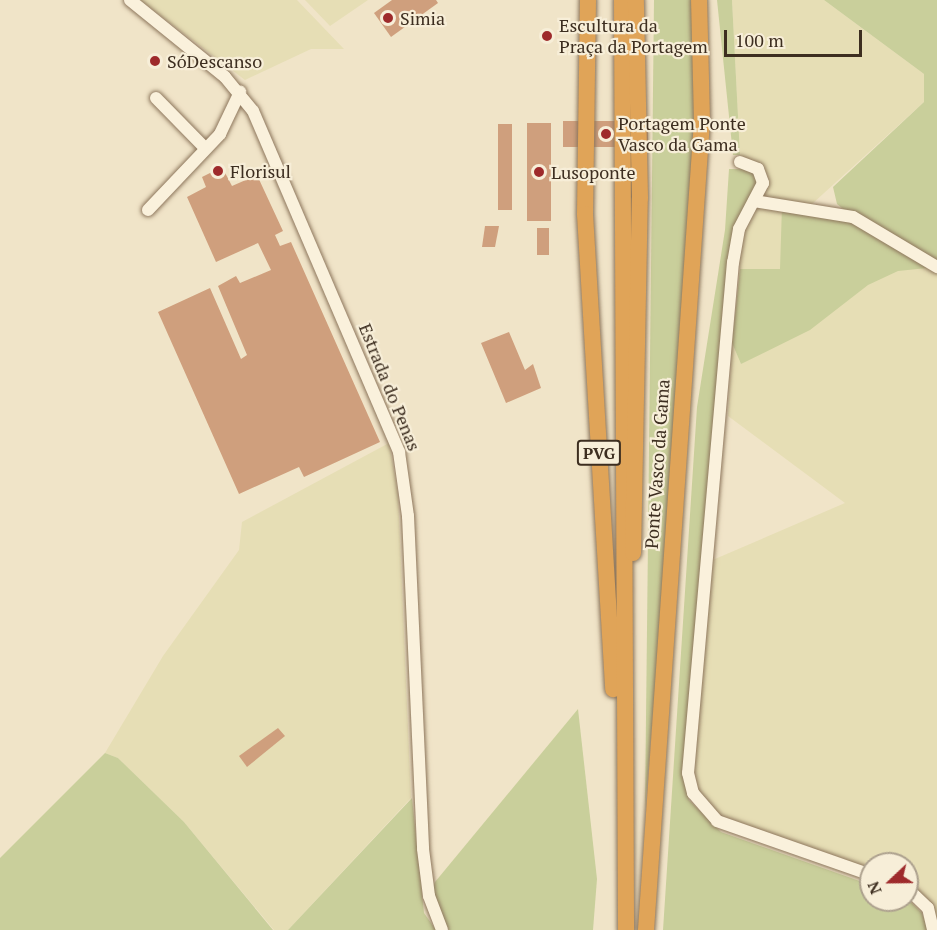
<!DOCTYPE html>
<html>
<head>
<meta charset="utf-8">
<style>
	body { margin:0 }
	#map { position:relative; width:937px; height:930px; overflow:hidden; background:#f0e4c8; font-family:"PT Serif",serif }
	div>[style] { position:absolute }
	.farmland>* { inset:0; background:#e6deb5 }
	.green>* { inset:0; background:#c9cf9b }
	.building>* { inset:0; background:#cf9f7d; transform-origin:0 0 }
	.roads { filter:drop-shadow(0 0 2px #8d765c) drop-shadow(0 0 2px #8d765c) }
	.minor>* { height:12px; margin:-6px; padding:0 6px; transform-origin:6px; border-radius:6px; background:#faf1dc }
	.highway>* { height:16px; margin:-8px; padding:0 8px; transform-origin:8px; border-radius:8px; background:#e0a458 }
	.dots>* { width:16px; height:16px; translate:-50% -50%; box-sizing:border-box; border:3px solid #f7eed8; border-radius:50% }
	span { translate:-50% -50%; white-space:nowrap; text-align:center; line-height:1.15; -webkit-text-stroke:4.5px #f7eed8; paint-order:stroke }
	.shield-label span { padding:2px 4px; background:#f7eed8; border:2px solid; border-radius:4px; -webkit-text-stroke-width:0 }
	.shield-label { font-size:16px; color:#3d2e20; font-weight:700 }
	.poi-label { font-size:18px; color:#3d2e20 }
	.left { translate:0 -50%; text-align:left }
	.street-label { font-size:18px; color:#3d2e20 }
	.north { position:absolute; left:859px; top:852px; width:60px; height:60px; box-sizing:border-box; background:#f7eed8; border:2px solid #ada18e; border-radius:50%; rotate:248deg; font-size:16px; font-weight:700; line-height:24px; text-align:center; color:#3d2e20 }
	.north::after { content:''; display:block; margin:auto; width:21px; height:27px; background:#9e2a2b; clip-path:polygon(50% 0,100% 100%,50% 72%,0 100%) }
	.scale { position:absolute; left:724px; top:30px; width:138px; height:27px; box-sizing:border-box; border:3px solid #3d2e20; border-top:0; padding-left:8px; font-size:18px; line-height:21px; white-space:nowrap; color:#3d2e20; -webkit-text-stroke:4px #f7eed8; paint-order:stroke }
</style>
</head>
<body>
<div id="map">
	<div class="farmland">
		<div style="clip-path:polygon(140px 0,297px 0,344px 49px,311px 49px,245px 80px)"></div>
		<div style="clip-path:polygon(305px 0,368px 0,330px 26px)"></div>
		<div style="clip-path:polygon(732px 0,824px 0,924px 74px,924px 102px,812px 204px,780px 269px,740px 269px,740px 155px)"></div>
		<div style="clip-path:polygon(896px 260px,937px 267px,937px 930px,907px 889px,907px 864px,871px 864px,871px 875px,717px 821px,688px 773px,708px 562px,845px 503px,728px 416px,732px 343px,741px 364px)"></div>
		<div style="clip-path:polygon(389px 443px,398px 494px,411px 798px,288px 930px,274px 930px,184px 822px,118px 758px,105px 753px,163px 656px,239px 550px,242px 522px)"></div>
	</div>
	<div class="green">
		<div style="clip-path:polygon(654px 0,693px 0,697px 74px,683px 351px,645px 809px)"></div>
		<div style="clip-path:polygon(717px 0,732px 0,740px 155px,733px 155px)"></div>
		<div style="clip-path:polygon(824px 0,937px 0,937px 267px,898px 271px,868px 285px,810px 330px,741px 364px,732px 343px,740px 269px,780px 269px,782px 206px,852px 216px,837px 204px,833px 187px,924px 102px,924px 74px)"></div>
		<div style="clip-path:polygon(729px 169px,752px 169px,759px 180px,736px 227px,684px 760px,689px 800px,721px 832px,871px 885px,871px 900px,907px 898px,922px 913px,928px 930px,663px 930px,697px 407px,725px 230px)"></div>
		<div style="clip-path:polygon(578px 709px,597px 879px,593px 930px,449px 930px,439px 913px,432px 889px,435px 882px)"></div>
		<div style="clip-path:polygon(105px 753px,118px 758px,184px 822px,273px 930px,0 930px,0 858px)"></div>
		<div style="clip-path:polygon(412px 798px,424px 913px,436px 930px,288px 930px)"></div>
	</div>
	<div class="building">
		<div style="clip-path:polygon(392px 0,436px 0,438px 3px,391px 37px,374px 13px)"></div>
		<div style="left:563px;top:121px;width:85px;height:26px"></div>
		<div style="left:527px;top:123px;width:24px;height:98px"></div>
		<div style="left:498px;top:124px;width:14px;height:86px"></div>
		<div style="clip-path:polygon(222px 167px,232px 186px,257px 175px,283px 231px,275px 235px,280px 246px,291px 242px,380px 442px,304px 477px,299px 467px,239px 494px,158px 312px,210px 288px,241px 359px,247px 355px,218px 286px,236px 276px,240px 283px,271px 270px,258px 243px,216px 262px,187px 197px,206px 187px,202px 177px)"></div>
		<div style="clip-path:polygon(485px 226px,499px 226px,495px 247px,482px 247px)"></div>
		<div style="left:537px;top:228px;width:12px;height:27px"></div>
		<div style="clip-path:polygon(509px 332px,525px 370px,533px 364px,541px 388px,506px 403px,481px 343px)"></div>
		<div style="clip-path:polygon(278px 728px,285px 736px,247px 767px,239px 756px)"></div>
	</div>
	<div class="roads">
		<div class="minor">
			<div style="left:130px;top:0;width:122px;rotate:39deg"></div>
			<div style="left:225px;top:77px;width:44px;rotate:50.5deg"></div>
			<div style="left:253px;top:111px;width:371px;rotate:66.8deg"></div>
			<div style="left:399px;top:452px;width:65px;rotate:82deg"></div>
			<div style="left:408px;top:516px;width:333px;rotate:87.4deg"></div>
			<div style="left:423px;top:849px;width:47px;rotate:82.7deg"></div>
			<div style="left:429px;top:896px;width:36px;rotate:69deg"></div>
			<div style="left:156px;top:98px;width:70px;rotate:45.6deg"></div>
			<div style="left:740px;top:162px;width:19px;rotate:21deg"></div>
			<div style="left:758px;top:169px;width:15px;rotate:70deg"></div>
			<div style="left:763px;top:183px;width:52px;rotate:117.6deg"></div>
			<div style="left:739px;top:229px;width:34px;rotate:100deg"></div>
			<div style="left:733px;top:262px;width:513px;rotate:95.03deg"></div>
			<div style="left:688px;top:773px;width:21px;rotate:76deg"></div>
			<div style="left:693px;top:793px;width:37px;rotate:49deg"></div>
			<div style="left:717px;top:821px;width:163px;rotate:19.3deg"></div>
			<div style="left:754px;top:201px;width:100px;rotate:9.2deg"></div>
			<div style="left:853px;top:217px;width:98px;rotate:30.8deg"></div>
			<div style="left:148px;top:210px;width:105px;rotate:-46.5deg"></div>
			<div style="left:220px;top:134px;width:47px;rotate:-64.5deg"></div>
			<div style="left:907px;top:888px;width:29px;rotate:44deg"></div>
			<div style="left:928px;top:908px;width:23px;rotate:77deg"></div>
		</div>
		<div class="highway">
			<div style="left:588px;top:0;width:214px;rotate:90.8deg"></div>
			<div style="left:585px;top:214px;width:476px;rotate:86.6deg"></div>
			<div style="left:622px;top:0;width:930px;rotate:89.75deg"></div>
			<div style="left:633px;top:553px;width:355px;rotate:-88.9deg"></div>
			<div style="left:640px;top:198px;width:198px;rotate:-91.2deg"></div>
			<div style="left:646px;top:930px;width:811px;rotate:-86.04deg"></div>
			<div style="left:702px;top:121px;width:121px;rotate:-91.4deg"></div>
		</div>
	</div>
	<div class="dots">
		<div style="left:388px;top:18px;background:#9e2a2b"></div>
		<div style="left:547px;top:36px;background:#9e2a2b"></div>
		<div style="left:155px;top:61px;background:#9e2a2b"></div>
		<div style="left:606px;top:134px;background:#9e2a2b"></div>
		<div style="left:218px;top:171px;background:#9e2a2b"></div>
		<div style="left:539px;top:172px;background:#9e2a2b"></div>
	</div>
	<div class="shield-label">
		<span style="left:599px;top:453px">PVG</span>
	</div>
	<div class="poi-label">
		<span class="left" style="left:400px;top:18px">Simia</span>
		<span class="left" style="left:559px;top:36px">Escultura da<br>Praça da Portagem</span>
		<span class="left" style="left:167px;top:61px">SóDescanso</span>
		<span class="left" style="left:618px;top:134px">Portagem Ponte<br>Vasco da Gama</span>
		<span class="left" style="left:230px;top:171px">Florisul</span>
		<span class="left" style="left:551px;top:172px">Lusoponte</span>
	</div>
	<div class="street-label">
		<span style="left:390px;top:387px;rotate:68deg">Estrada do Penas</span>
		<span style="left:657px;top:464px;rotate:-86deg">Ponte Vasco da Gama</span>
	</div>
	<div class="north">N</div>
	<div class="scale">100 m</div>
</div>
</body>
</html>
